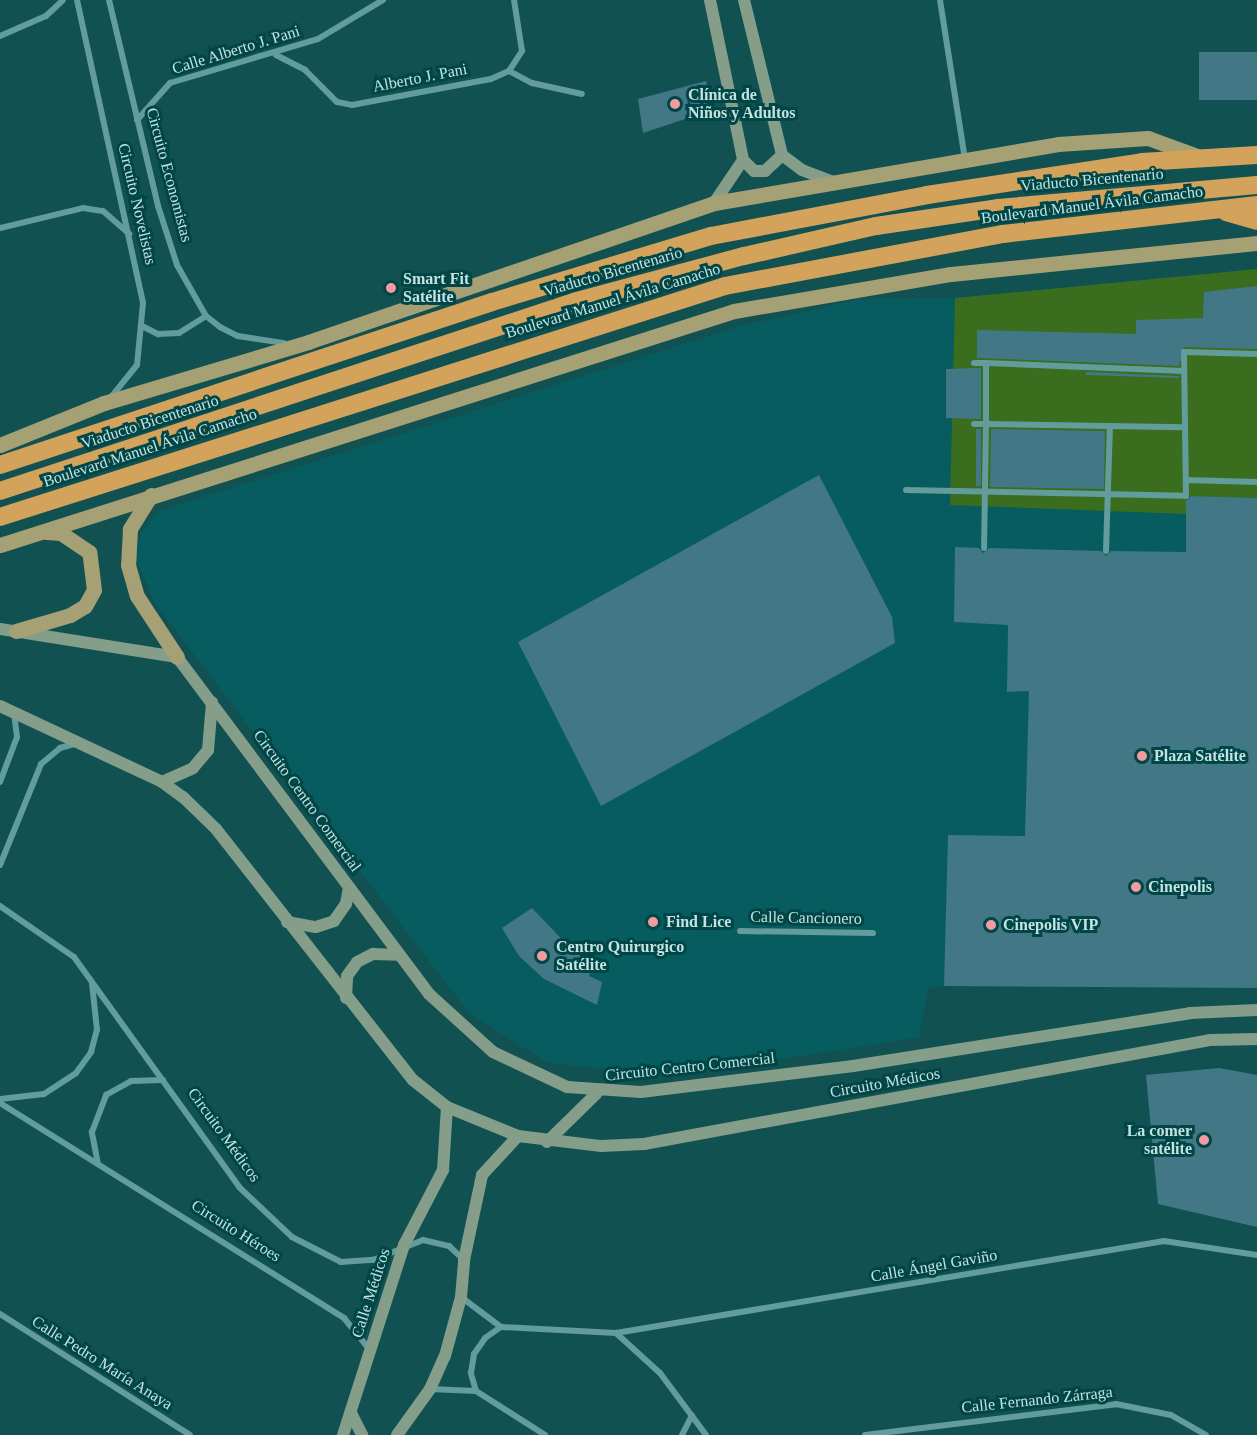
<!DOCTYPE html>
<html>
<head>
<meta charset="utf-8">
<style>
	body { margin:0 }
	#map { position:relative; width:1257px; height:1435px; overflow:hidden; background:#125152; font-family:Georgia,serif }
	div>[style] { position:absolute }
	.built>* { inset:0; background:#065c5e }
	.green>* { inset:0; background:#3a6d1e }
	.building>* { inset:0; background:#427886; transform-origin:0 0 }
	.street>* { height:6px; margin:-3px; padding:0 3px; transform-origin:3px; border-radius:3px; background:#629c9d }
	.secondary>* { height:12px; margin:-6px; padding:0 6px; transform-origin:6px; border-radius:6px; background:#849e89 }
	.primary>* { height:15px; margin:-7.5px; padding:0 7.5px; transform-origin:7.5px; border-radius:7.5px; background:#a6a075 }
	.highway>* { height:18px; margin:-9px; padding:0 9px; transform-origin:9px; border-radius:9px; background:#d3a35b }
	.dots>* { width:16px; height:16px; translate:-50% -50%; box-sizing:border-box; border:3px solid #004647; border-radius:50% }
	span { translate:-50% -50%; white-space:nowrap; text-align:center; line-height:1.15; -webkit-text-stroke:6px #004647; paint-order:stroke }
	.street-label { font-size:16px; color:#c5e2e2 }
	.poi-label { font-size:16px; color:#c5e2e2; font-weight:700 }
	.left { translate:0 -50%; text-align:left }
	.right { translate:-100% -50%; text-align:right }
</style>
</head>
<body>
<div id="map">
	<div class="built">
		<div style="clip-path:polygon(1257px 269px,1257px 988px,944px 986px,928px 988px,919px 1037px,702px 1072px,655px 1074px,548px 1063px,469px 1013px,156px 605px,135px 557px,142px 532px,159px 511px,741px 326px,860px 299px,955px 298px)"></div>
	</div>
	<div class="green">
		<div style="clip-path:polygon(1257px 269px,1257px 498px,1187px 496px,1186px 514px,950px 505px,955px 298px)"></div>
	</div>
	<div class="building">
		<div style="left:1257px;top:52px;width:48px;height:58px;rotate:90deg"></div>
		<div style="clip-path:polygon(706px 81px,712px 110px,643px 133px,638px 99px)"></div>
		<div style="clip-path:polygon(1257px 286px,1257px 349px,1184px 347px,1179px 366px,977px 358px,977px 330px,1136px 334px,1136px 320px,1203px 318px,1204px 292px)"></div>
		<div style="clip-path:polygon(977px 368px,981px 368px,981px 419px,946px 418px,946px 369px)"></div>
		<div style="clip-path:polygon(1086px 372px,1179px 376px,1179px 378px,1086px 375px)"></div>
		<div style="left:976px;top:429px;width:5px;height:57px"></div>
		<div style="left:991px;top:429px;width:114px;height:58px;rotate:1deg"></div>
		<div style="clip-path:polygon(819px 475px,892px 617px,895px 643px,601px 806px,518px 642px)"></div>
		<div style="clip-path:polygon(1191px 496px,1257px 498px,1257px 988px,944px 986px,948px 835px,1025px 836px,1029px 691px,1007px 692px,1008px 625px,954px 622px,955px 547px,979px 548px,983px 553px,989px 548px,1101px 551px,1106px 556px,1111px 551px,1186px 552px,1186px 501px)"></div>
		<div style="clip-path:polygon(532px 908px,574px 952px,594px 961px,589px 976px,602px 982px,597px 1005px,544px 979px,519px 956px,502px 928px)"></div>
		<div style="clip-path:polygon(1219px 1068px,1257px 1075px,1257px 1227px,1158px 1204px,1146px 1075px)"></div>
	</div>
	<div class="street">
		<div style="left:77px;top:0;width:310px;rotate:77.7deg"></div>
		<div style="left:143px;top:303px;width:62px;rotate:95.5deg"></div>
		<div style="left:137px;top:365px;width:40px;rotate:129deg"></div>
		<div style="left:109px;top:0;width:212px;rotate:76.6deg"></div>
		<div style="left:158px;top:206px;width:62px;rotate:72.1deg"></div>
		<div style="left:177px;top:265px;width:59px;rotate:60.4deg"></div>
		<div style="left:206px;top:316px;width:18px;rotate:38deg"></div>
		<div style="left:220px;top:327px;width:20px;rotate:27deg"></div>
		<div style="left:238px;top:336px;width:47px;rotate:8.7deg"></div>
		<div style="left:940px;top:0;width:161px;rotate:81.1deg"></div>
		<div style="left:0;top:36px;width:50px;rotate:-23.5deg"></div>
		<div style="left:46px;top:16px;width:23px;rotate:-43deg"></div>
		<div style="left:276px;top:55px;width:33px;rotate:27deg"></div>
		<div style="left:305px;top:70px;width:45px;rotate:45deg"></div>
		<div style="left:337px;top:102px;width:15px;rotate:11deg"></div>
		<div style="left:352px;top:105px;width:141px;rotate:-10.6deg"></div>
		<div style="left:491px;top:79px;width:20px;rotate:-24deg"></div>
		<div style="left:509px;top:71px;width:24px;rotate:-57deg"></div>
		<div style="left:522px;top:51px;width:52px;rotate:-98.9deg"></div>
		<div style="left:509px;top:71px;width:26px;rotate:28deg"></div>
		<div style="left:532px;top:83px;width:51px;rotate:12.4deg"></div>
		<div style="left:137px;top:120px;width:50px;rotate:-48.3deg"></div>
		<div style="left:170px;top:83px;width:154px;rotate:-16.6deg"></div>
		<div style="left:318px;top:39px;width:76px;rotate:-31deg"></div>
		<div style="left:0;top:228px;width:85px;rotate:-13.5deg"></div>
		<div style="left:83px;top:208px;width:20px;rotate:9deg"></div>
		<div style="left:103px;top:211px;width:35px;rotate:41deg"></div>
		<div style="left:144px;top:327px;width:16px;rotate:27deg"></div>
		<div style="left:158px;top:334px;width:21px;rotate:-3deg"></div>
		<div style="left:179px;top:333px;width:32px;rotate:-32deg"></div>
		<div style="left:974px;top:363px;width:12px"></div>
		<div style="left:1184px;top:371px;width:198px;rotate:-177.7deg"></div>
		<div style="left:986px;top:363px;width:61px;rotate:90deg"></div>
		<div style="left:986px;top:424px;width:199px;rotate:0.9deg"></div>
		<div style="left:974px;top:424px;width:12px"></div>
		<div style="left:986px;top:424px;width:124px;rotate:90.9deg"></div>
		<div style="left:1186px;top:480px;width:71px;rotate:1.6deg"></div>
		<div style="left:906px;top:490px;width:280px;rotate:1.2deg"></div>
		<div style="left:1186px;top:496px;width:144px;rotate:-90.8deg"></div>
		<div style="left:1184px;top:352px;width:73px;rotate:1.6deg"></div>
		<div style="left:1106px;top:551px;width:124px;rotate:-88.2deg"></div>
		<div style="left:0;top:782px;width:48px;rotate:-69.3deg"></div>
		<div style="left:17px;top:737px;width:24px;rotate:-97deg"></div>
		<div style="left:0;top:865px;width:109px;rotate:-67.9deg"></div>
		<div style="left:41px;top:764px;width:25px;rotate:-40deg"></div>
		<div style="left:60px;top:748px;width:19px;rotate:-16deg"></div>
		<div style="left:0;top:906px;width:90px;rotate:34.6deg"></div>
		<div style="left:74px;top:957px;width:283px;rotate:54.3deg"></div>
		<div style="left:239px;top:1187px;width:73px;rotate:43.3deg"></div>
		<div style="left:292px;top:1237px;width:55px;rotate:27deg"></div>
		<div style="left:341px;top:1262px;width:32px;rotate:-4deg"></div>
		<div style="left:373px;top:1260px;width:54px;rotate:-21.8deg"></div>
		<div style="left:423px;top:1240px;width:27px;rotate:13deg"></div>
		<div style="left:449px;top:1246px;width:21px;rotate:43deg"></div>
		<div style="left:740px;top:931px;width:133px;rotate:0.9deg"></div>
		<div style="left:0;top:1099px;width:44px;rotate:-6.5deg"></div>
		<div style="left:44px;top:1094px;width:38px;rotate:-33deg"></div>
		<div style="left:76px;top:1073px;width:26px;rotate:-54deg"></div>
		<div style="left:91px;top:1052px;width:23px;rotate:-75deg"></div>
		<div style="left:97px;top:1030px;width:47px;rotate:-96.1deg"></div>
		<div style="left:0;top:1103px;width:406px;rotate:32deg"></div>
		<div style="left:344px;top:1318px;width:40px;rotate:51deg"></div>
		<div style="left:98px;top:1164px;width:33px;rotate:-101deg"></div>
		<div style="left:92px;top:1132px;width:40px;rotate:-69deg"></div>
		<div style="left:106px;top:1095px;width:29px;rotate:-29deg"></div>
		<div style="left:131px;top:1081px;width:32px;rotate:-2deg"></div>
		<div style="left:461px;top:1297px;width:50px;rotate:36.9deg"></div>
		<div style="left:501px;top:1327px;width:115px;rotate:3deg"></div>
		<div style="left:616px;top:1333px;width:556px;rotate:-9.53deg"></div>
		<div style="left:1164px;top:1241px;width:94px;rotate:8.6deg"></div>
		<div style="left:0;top:1314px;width:225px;rotate:32.5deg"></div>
		<div style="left:616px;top:1333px;width:59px;rotate:42.3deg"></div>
		<div style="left:660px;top:1373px;width:77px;rotate:53.4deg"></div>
		<div style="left:430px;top:1389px;width:46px;rotate:2.5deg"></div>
		<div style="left:476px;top:1391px;width:82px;rotate:32.5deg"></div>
		<div style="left:476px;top:1391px;width:19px;rotate:-106deg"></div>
		<div style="left:471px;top:1373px;width:19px;rotate:-81deg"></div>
		<div style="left:474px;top:1354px;width:19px;rotate:-55deg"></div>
		<div style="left:485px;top:1338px;width:19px;rotate:-35deg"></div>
		<div style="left:682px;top:1435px;width:22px;rotate:-63deg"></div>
		<div style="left:865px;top:1435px;width:253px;rotate:-7deg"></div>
		<div style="left:1116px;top:1404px;width:56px;rotate:11.3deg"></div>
		<div style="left:1171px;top:1415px;width:40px;rotate:29.7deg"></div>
	</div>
	<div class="secondary">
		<div style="left:710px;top:0;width:163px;rotate:78.3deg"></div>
		<div style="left:743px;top:160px;width:52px;rotate:124deg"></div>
		<div style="left:744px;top:0;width:160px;rotate:76.2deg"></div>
		<div style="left:782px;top:155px;width:25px;rotate:37deg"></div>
		<div style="left:802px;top:170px;width:33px;rotate:21deg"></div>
		<div style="left:743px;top:160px;width:16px;rotate:45deg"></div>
		<div style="left:754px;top:171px;width:11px"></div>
		<div style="left:765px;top:171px;width:23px;rotate:-43deg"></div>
		<div style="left:0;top:629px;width:179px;rotate:9deg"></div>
		<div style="left:177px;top:657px;width:421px;rotate:53.2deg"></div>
		<div style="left:429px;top:994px;width:86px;rotate:42.2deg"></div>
		<div style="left:493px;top:1052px;width:82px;rotate:25.3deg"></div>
		<div style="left:567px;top:1087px;width:74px;rotate:3.9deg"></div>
		<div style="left:641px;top:1092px;width:214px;rotate:-7deg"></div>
		<div style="left:853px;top:1066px;width:341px;rotate:-8.9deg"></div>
		<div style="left:1190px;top:1013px;width:67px;rotate:-2.6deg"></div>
		<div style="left:0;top:706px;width:179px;rotate:25.1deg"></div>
		<div style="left:162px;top:782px;width:26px;rotate:36deg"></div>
		<div style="left:183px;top:797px;width:46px;rotate:44.1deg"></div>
		<div style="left:216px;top:829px;width:319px;rotate:51.9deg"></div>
		<div style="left:413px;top:1080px;width:43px;rotate:38.5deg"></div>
		<div style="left:447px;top:1107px;width:77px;rotate:22.2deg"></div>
		<div style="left:518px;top:1136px;width:84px;rotate:6.9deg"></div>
		<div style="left:601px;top:1146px;width:43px;rotate:-2.7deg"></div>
		<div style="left:644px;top:1144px;width:575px;rotate:-10.41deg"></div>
		<div style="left:1210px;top:1040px;width:47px;rotate:-1.2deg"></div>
		<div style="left:162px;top:782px;width:34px;rotate:-24deg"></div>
		<div style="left:193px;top:768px;width:23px;rotate:-50deg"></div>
		<div style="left:208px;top:750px;width:48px;rotate:-85.2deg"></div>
		<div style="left:287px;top:922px;width:29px;rotate:10deg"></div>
		<div style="left:316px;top:927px;width:19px;rotate:-18deg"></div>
		<div style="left:334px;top:921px;width:21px;rotate:-55deg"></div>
		<div style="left:346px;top:904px;width:17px;rotate:-80deg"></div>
		<div style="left:346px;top:998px;width:22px;rotate:-87deg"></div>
		<div style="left:347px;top:976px;width:17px;rotate:-54deg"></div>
		<div style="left:357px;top:962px;width:18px;rotate:-27deg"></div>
		<div style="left:373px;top:954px;width:25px;rotate:2deg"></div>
		<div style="left:547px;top:1142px;width:70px;rotate:-44.4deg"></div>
		<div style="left:351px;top:1413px;width:25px;rotate:63deg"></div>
		<div style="left:343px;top:1435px;width:200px;rotate:-72.2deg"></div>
		<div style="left:404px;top:1245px;width:85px;rotate:-62.5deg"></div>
		<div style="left:443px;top:1170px;width:63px;rotate:-86.4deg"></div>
		<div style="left:397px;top:1435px;width:57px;rotate:-54.3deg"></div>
		<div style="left:430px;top:1389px;width:36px;rotate:-66deg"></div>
		<div style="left:445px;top:1356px;width:61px;rotate:-74.8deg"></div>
		<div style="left:461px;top:1297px;width:37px;rotate:-85deg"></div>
		<div style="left:464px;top:1260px;width:87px;rotate:-78deg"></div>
		<div style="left:482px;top:1175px;width:53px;rotate:-47.3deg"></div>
	</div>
	<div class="primary">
		<div style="left:0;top:445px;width:112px;rotate:-22deg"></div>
		<div style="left:104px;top:403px;width:213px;rotate:-16.6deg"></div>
		<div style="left:308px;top:342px;width:429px;rotate:-18.9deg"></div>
		<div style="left:714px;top:203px;width:349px;rotate:-9.7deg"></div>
		<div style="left:1058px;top:144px;width:90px;rotate:-3.8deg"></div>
		<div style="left:1148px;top:138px;width:59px;rotate:20deg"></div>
		<div style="left:151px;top:495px;width:40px;rotate:122deg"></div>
		<div style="left:130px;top:529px;width:36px;rotate:93deg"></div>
		<div style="left:128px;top:565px;width:32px;rotate:74deg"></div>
		<div style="left:137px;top:596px;width:73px;rotate:56.7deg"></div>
		<div style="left:0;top:545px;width:770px;rotate:-17.68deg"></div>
		<div style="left:734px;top:311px;width:220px;rotate:-9.7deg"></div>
		<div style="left:951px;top:274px;width:308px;rotate:-5.8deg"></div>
		<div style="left:16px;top:631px;width:56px;rotate:-16.5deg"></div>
		<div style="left:70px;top:615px;width:17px;rotate:-31deg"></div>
		<div style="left:85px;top:606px;width:18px;rotate:-61deg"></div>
		<div style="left:94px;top:590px;width:38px;rotate:-97deg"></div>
		<div style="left:89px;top:552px;width:34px;rotate:-146deg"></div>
		<div style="left:61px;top:533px;width:15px;rotate:-176deg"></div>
	</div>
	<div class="highway">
		<div style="left:1226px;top:212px;width:32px;rotate:16deg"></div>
		<div style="left:0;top:465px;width:518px;rotate:-18.33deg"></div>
		<div style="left:492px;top:302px;width:229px;rotate:-16.8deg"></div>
		<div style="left:711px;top:236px;width:220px;rotate:-10.7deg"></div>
		<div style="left:927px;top:195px;width:218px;rotate:-8.7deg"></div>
		<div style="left:1142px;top:162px;width:115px;rotate:-3.5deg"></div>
		<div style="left:0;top:491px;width:607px;rotate:-18.23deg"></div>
		<div style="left:577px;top:301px;width:173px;rotate:-15.1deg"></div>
		<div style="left:744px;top:256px;width:135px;rotate:-12.8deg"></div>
		<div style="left:876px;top:226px;width:123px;rotate:-8.4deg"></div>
		<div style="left:998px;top:208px;width:260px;rotate:-5.1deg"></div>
		<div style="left:0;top:517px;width:761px;rotate:-17.67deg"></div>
		<div style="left:725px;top:286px;width:283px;rotate:-10.6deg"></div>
		<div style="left:1003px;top:234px;width:256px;rotate:-6.5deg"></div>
	</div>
	<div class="dots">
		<div style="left:675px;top:104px;background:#f49b9f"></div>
		<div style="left:391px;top:288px;background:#f49b9f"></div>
		<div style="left:1142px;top:756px;background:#f49b9f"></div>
		<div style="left:1136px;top:887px;background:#f49b9f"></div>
		<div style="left:653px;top:922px;background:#f49b9f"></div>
		<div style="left:991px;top:925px;background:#f49b9f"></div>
		<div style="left:542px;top:956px;background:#f49b9f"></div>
		<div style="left:1204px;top:1140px;background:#f49b9f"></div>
	</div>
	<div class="street-label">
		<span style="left:236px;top:50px;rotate:-17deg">Calle Alberto J. Pani</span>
		<span style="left:420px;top:78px;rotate:-11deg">Alberto J. Pani</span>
		<span style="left:169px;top:175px;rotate:75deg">Circuito Economistas</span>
		<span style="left:1092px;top:180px;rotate:-5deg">Viaducto Bicentenario</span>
		<span style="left:137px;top:204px;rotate:77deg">Circuito Novelistas</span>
		<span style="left:1092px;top:205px;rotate:-7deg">Boulevard Manuel Ávila Camacho</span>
		<span style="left:613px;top:272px;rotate:-16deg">Viaducto Bicentenario</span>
		<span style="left:613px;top:301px;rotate:-17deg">Boulevard Manuel Ávila Camacho</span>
		<span style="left:150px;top:422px;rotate:-18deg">Viaducto Bicentenario</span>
		<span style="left:150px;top:448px;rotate:-18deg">Boulevard Manuel Ávila Camacho</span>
		<span style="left:307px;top:801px;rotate:54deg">Circuito Centro Comercial</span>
		<span style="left:806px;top:918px;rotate:1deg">Calle Cancionero</span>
		<span style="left:690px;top:1067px;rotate:-6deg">Circuito Centro Comercial</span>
		<span style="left:885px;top:1083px;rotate:-10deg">Circuito Médicos</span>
		<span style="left:224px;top:1135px;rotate:54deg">Circuito Médicos</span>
		<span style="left:236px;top:1231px;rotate:32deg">Circuito Héroes</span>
		<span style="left:934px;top:1266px;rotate:-10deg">Calle Ángel Gaviño</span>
		<span style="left:371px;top:1293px;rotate:-72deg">Calle Médicos</span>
		<span style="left:102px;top:1363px;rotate:32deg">Calle Pedro María Anaya</span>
		<span style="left:1037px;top:1400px;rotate:-6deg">Calle Fernando Zárraga</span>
	</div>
	<div class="poi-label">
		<span class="left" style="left:688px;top:104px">Clínica de<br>Niños y Adultos</span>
		<span class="left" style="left:403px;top:288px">Smart Fit<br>Satélite</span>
		<span class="left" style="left:1154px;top:756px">Plaza Satélite</span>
		<span class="left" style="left:1148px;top:887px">Cinepolis</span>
		<span class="left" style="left:666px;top:922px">Find Lice</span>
		<span class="left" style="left:1003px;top:925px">Cinepolis VIP</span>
		<span class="left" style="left:556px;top:956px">Centro Quirurgico<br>Satélite</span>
		<span class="right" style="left:1192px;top:1140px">La comer<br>satélite</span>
	</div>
</div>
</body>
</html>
